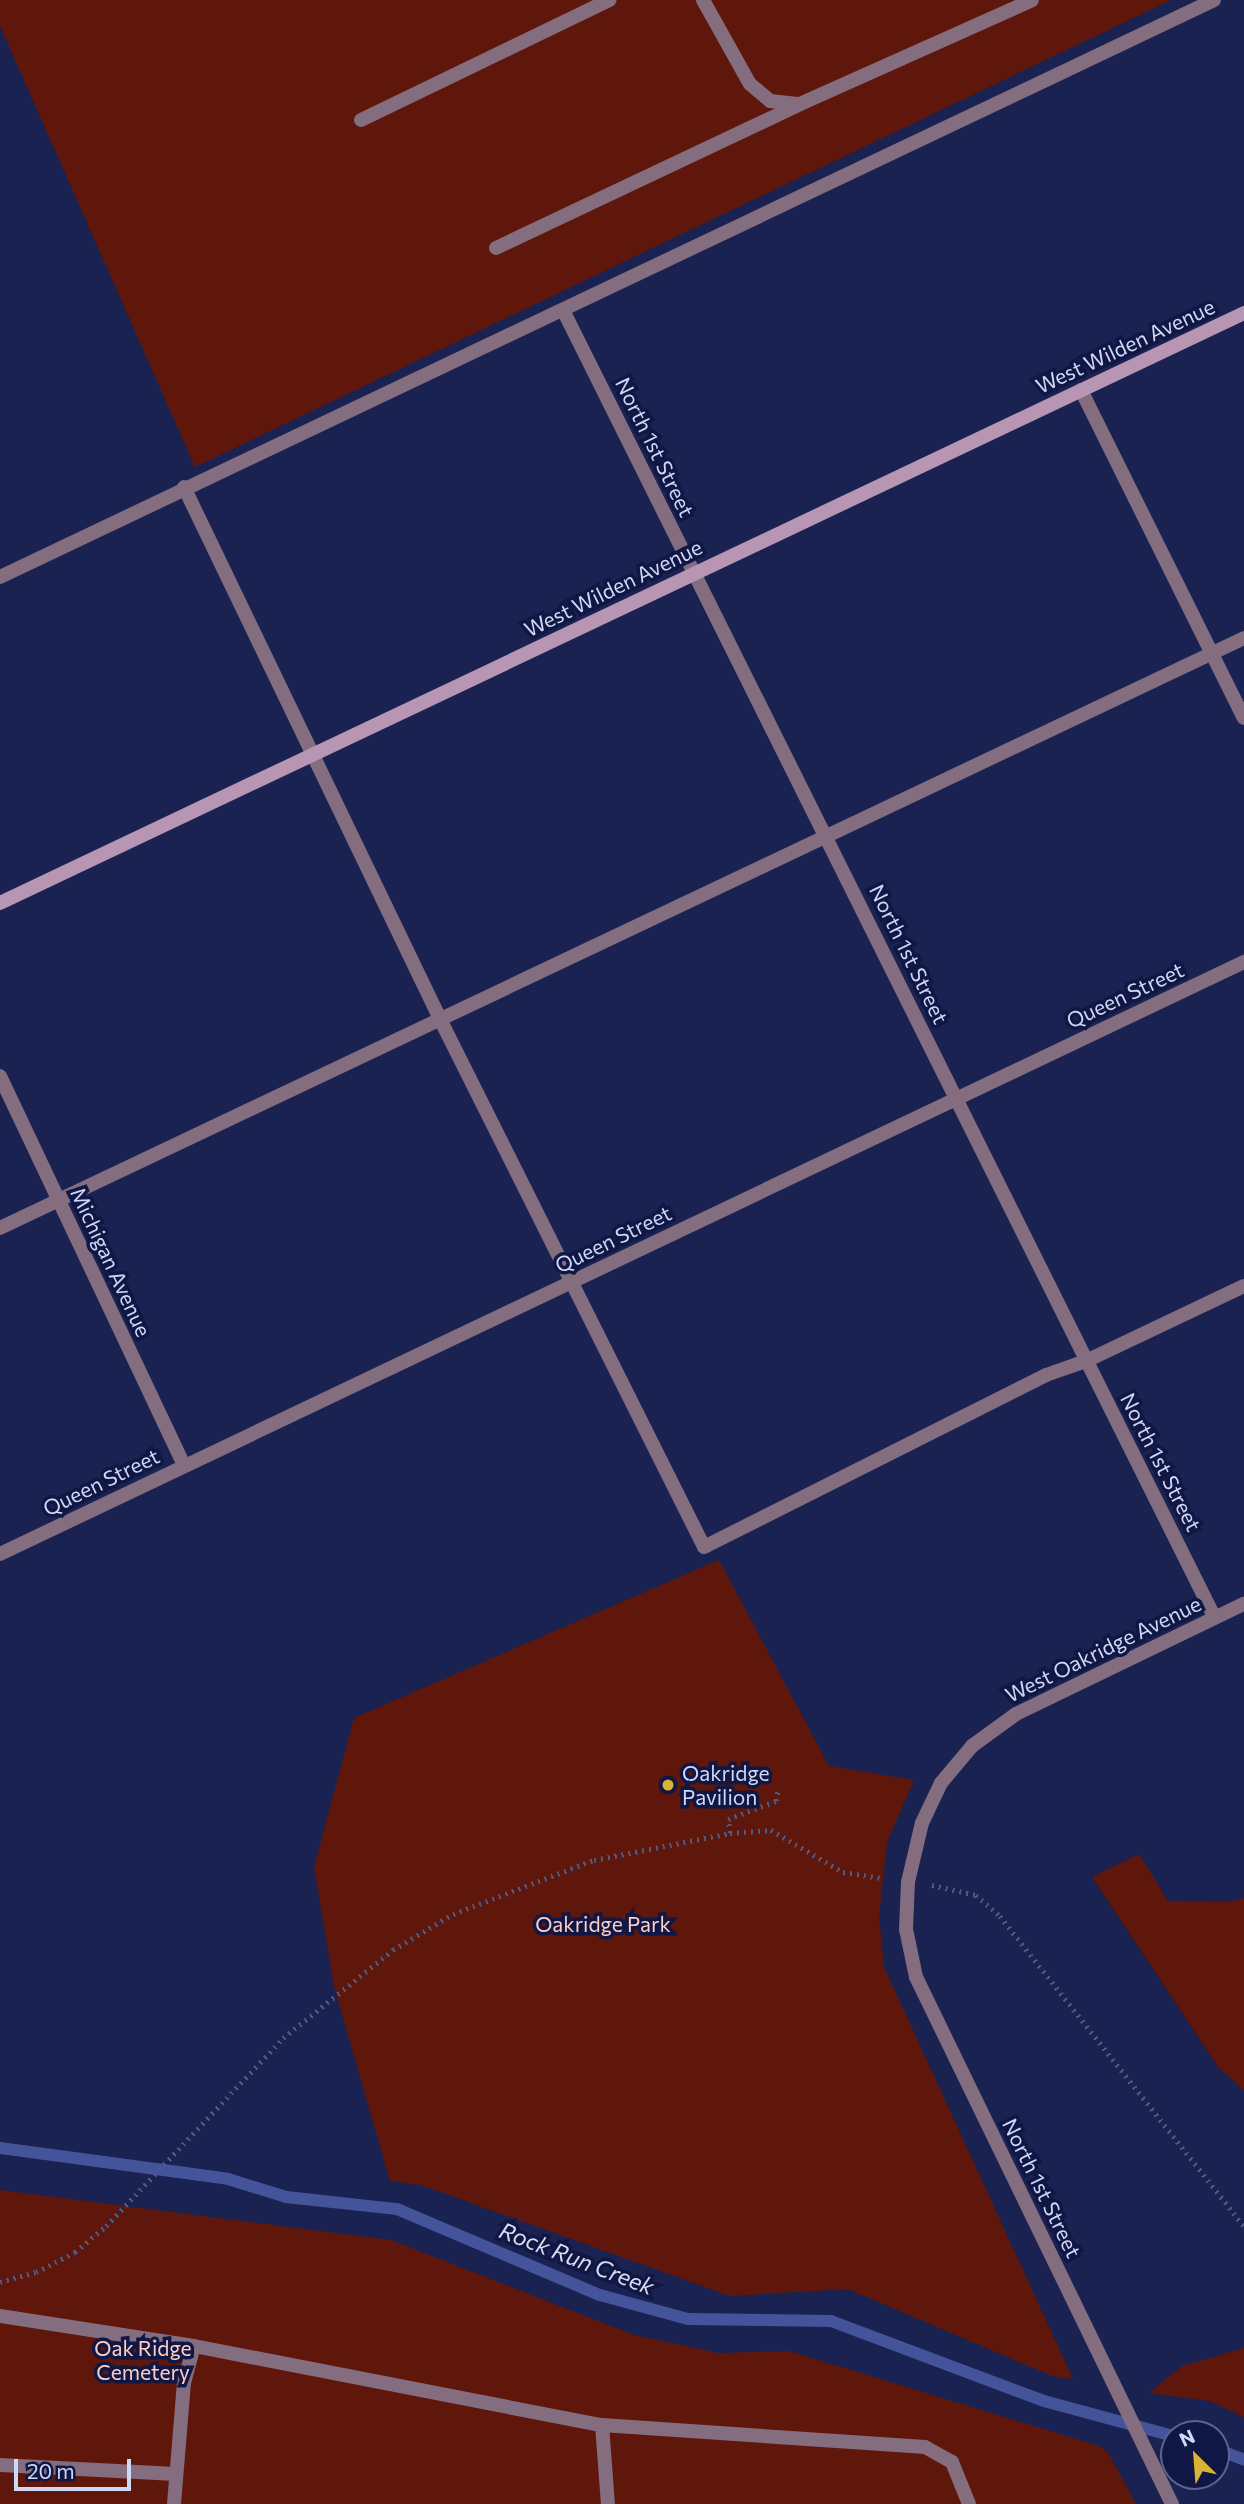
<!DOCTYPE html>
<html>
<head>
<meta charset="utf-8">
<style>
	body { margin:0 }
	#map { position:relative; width:1244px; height:2504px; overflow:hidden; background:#192250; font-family:Commissioner,sans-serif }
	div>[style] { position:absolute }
	.green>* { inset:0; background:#5f170b }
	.stream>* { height:12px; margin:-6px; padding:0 6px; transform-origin:6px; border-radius:6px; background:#44549b }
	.path>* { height:4.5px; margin-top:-2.25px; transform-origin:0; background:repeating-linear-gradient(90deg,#505982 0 2px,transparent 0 7px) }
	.lane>* { height:14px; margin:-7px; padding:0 7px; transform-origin:7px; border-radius:7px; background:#836d7f }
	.street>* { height:14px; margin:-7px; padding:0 7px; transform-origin:7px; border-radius:7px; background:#836d7f }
	.secondary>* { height:14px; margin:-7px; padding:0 7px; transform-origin:7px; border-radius:7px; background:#b895b2 }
	.dots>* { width:19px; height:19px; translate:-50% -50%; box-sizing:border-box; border:4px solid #111745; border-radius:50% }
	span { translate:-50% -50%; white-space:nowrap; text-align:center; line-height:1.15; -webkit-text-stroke:7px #111745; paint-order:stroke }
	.street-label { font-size:21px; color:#cfd8f6 }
	.poi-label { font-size:21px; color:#cfd8f6 }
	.left { translate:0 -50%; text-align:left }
	.park-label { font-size:21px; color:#ffcdc2 }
	.water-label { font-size:23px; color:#d6ddf1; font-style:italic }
	.north { position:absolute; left:1160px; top:2420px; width:70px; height:70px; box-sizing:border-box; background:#111745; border:2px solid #5d648c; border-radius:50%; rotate:335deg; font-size:19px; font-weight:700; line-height:28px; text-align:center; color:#cfd8f6 }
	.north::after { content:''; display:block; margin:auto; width:24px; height:32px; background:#d9b334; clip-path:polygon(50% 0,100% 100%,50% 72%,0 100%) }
	.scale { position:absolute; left:14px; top:2459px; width:117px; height:32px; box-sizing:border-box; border:4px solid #cfd8f6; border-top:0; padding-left:9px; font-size:21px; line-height:24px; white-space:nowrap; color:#cfd8f6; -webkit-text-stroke:5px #111745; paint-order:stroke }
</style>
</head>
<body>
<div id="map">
	<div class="green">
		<div style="clip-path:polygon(0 0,1171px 0,195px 467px,0 26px)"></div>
		<div style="clip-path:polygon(719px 1560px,829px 1766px,914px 1780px,887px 1842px,879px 1917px,884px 1967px,1073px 2379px,1052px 2376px,848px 2289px,730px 2296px,421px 2185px,390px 2181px,334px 1986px,314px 1867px,354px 1718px)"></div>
		<div style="clip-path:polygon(1139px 1854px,1168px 1901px,1230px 1902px,1244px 1898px,1244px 2090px,1218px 2067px,1092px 1877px)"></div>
		<div style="clip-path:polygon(0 2190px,391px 2240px,634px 2335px,718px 2353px,789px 2351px,1099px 2446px,1109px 2454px,1136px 2504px,0 2504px)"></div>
		<div style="clip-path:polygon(1244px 2348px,1244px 2417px,1210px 2401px,1149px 2393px,1182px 2366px)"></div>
	</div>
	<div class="stream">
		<div style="left:0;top:2148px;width:230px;rotate:7.7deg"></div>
		<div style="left:228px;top:2179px;width:61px;rotate:17.2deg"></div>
		<div style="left:286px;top:2197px;width:112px;rotate:6.2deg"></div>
		<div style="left:397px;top:2209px;width:220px;rotate:23deg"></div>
		<div style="left:600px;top:2295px;width:91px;rotate:15.3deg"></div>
		<div style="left:688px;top:2319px;width:143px;rotate:0.8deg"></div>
		<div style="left:831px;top:2321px;width:228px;rotate:20.6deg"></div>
		<div style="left:1044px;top:2401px;width:135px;rotate:15.1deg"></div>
		<div style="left:1216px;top:2449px;width:30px;rotate:21deg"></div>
	</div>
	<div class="path">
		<div style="left:730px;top:1833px;width:14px;rotate:-98deg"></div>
		<div style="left:728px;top:1819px;width:51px;rotate:-20.6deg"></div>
		<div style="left:776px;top:1801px;width:13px;rotate:-81deg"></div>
		<div style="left:932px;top:1885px;width:45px;rotate:12.8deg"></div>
		<div style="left:976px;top:1895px;width:32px;rotate:41deg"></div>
		<div style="left:1000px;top:1916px;width:395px;rotate:51.8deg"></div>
		<div style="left:0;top:2282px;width:37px;rotate:-16deg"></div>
		<div style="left:36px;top:2272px;width:44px;rotate:-27.1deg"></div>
		<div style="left:75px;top:2252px;width:40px;rotate:-40deg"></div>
		<div style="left:106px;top:2226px;width:258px;rotate:-46.7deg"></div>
		<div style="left:283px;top:2038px;width:141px;rotate:-38.7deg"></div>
		<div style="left:393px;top:1950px;width:70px;rotate:-31deg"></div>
		<div style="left:453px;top:1914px;width:151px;rotate:-21deg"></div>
		<div style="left:594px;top:1860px;width:139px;rotate:-11.2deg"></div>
		<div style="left:730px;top:1833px;width:41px;rotate:-4.2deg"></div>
		<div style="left:771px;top:1830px;width:83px;rotate:30.3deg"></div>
		<div style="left:843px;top:1872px;width:39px;rotate:9deg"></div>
	</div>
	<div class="lane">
		<div style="left:703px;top:0;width:96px;rotate:60.8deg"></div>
		<div style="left:750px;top:84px;width:26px;rotate:40deg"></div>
		<div style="left:770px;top:101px;width:30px;rotate:6deg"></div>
		<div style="left:800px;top:104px;width:254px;rotate:-24.1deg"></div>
		<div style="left:361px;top:120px;width:276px;rotate:-25.8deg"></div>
		<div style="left:496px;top:248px;width:334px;rotate:-25.3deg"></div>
		<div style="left:1081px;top:390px;width:366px;rotate:63.6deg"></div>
		<div style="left:184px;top:487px;width:590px;rotate:64.3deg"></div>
		<div style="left:440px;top:1019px;width:590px;rotate:63.43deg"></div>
		<div style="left:704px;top:1547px;width:383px;rotate:-26.7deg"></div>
		<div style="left:1046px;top:1375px;width:42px;rotate:-19.3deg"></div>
		<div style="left:1086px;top:1361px;width:175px;rotate:-25.4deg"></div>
		<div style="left:0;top:577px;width:1344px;rotate:-25.42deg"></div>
		<div style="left:0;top:1228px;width:1377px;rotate:-25.37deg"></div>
		<div style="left:0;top:2316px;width:196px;rotate:8.8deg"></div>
		<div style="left:194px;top:2346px;width:416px;rotate:11deg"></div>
		<div style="left:602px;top:2425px;width:324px;rotate:3.9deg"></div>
		<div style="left:925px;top:2447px;width:31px;rotate:29deg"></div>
		<div style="left:952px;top:2462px;width:45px;rotate:68deg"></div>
		<div style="left:602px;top:2425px;width:79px;rotate:85.7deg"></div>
		<div style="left:0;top:2465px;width:176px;rotate:2.9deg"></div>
		<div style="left:174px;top:2504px;width:121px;rotate:-85.3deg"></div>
		<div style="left:184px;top:2383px;width:38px;rotate:-75deg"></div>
	</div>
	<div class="street">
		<div style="left:563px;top:310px;width:1461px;rotate:63.51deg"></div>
		<div style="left:0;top:1076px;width:430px;rotate:64.7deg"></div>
		<div style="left:0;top:1554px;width:1378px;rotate:-25.45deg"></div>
		<div style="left:1172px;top:2504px;width:586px;rotate:-115.91deg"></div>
		<div style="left:916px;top:1977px;width:49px;rotate:-101.8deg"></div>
		<div style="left:906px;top:1929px;width:47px;rotate:-87.6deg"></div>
		<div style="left:908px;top:1882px;width:61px;rotate:-76.7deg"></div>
		<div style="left:922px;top:1823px;width:44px;rotate:-64.6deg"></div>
		<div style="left:941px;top:1783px;width:48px;rotate:-50deg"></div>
		<div style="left:972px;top:1746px;width:54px;rotate:-36deg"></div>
		<div style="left:1016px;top:1714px;width:253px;rotate:-25.8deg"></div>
	</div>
	<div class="secondary">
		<div style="left:0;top:903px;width:1377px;rotate:-25.37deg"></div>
	</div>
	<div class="dots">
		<div style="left:668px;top:1785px;background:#d9b334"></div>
	</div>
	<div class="street-label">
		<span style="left:1125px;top:346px;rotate:-25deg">West Wilden Avenue</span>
		<span style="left:655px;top:447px;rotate:64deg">North 1st Street</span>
		<span style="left:613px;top:588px;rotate:-26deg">West Wilden Avenue</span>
		<span style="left:909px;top:954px;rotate:64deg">North 1st Street</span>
		<span style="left:1125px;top:995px;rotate:-25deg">Queen Street</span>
		<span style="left:613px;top:1239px;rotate:-26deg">Queen Street</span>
		<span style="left:111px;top:1262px;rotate:65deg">Michigan Avenue</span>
		<span style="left:1161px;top:1462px;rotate:63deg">North 1st Street</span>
		<span style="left:101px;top:1482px;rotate:-26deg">Queen Street</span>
		<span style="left:1103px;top:1649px;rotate:-26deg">West Oakridge Avenue</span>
		<span style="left:1042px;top:2188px;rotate:64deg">North 1st Street</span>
	</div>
	<div class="poi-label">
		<span class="left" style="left:682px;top:1785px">Oakridge<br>Pavilion</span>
	</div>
	<div class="park-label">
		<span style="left:603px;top:1924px">Oakridge Park</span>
		<span style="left:143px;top:2360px">Oak Ridge<br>Cemetery</span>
	</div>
	<div class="water-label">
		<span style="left:577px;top:2258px;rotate:21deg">Rock Run Creek</span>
	</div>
	<div class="north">N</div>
	<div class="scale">20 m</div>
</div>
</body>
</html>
